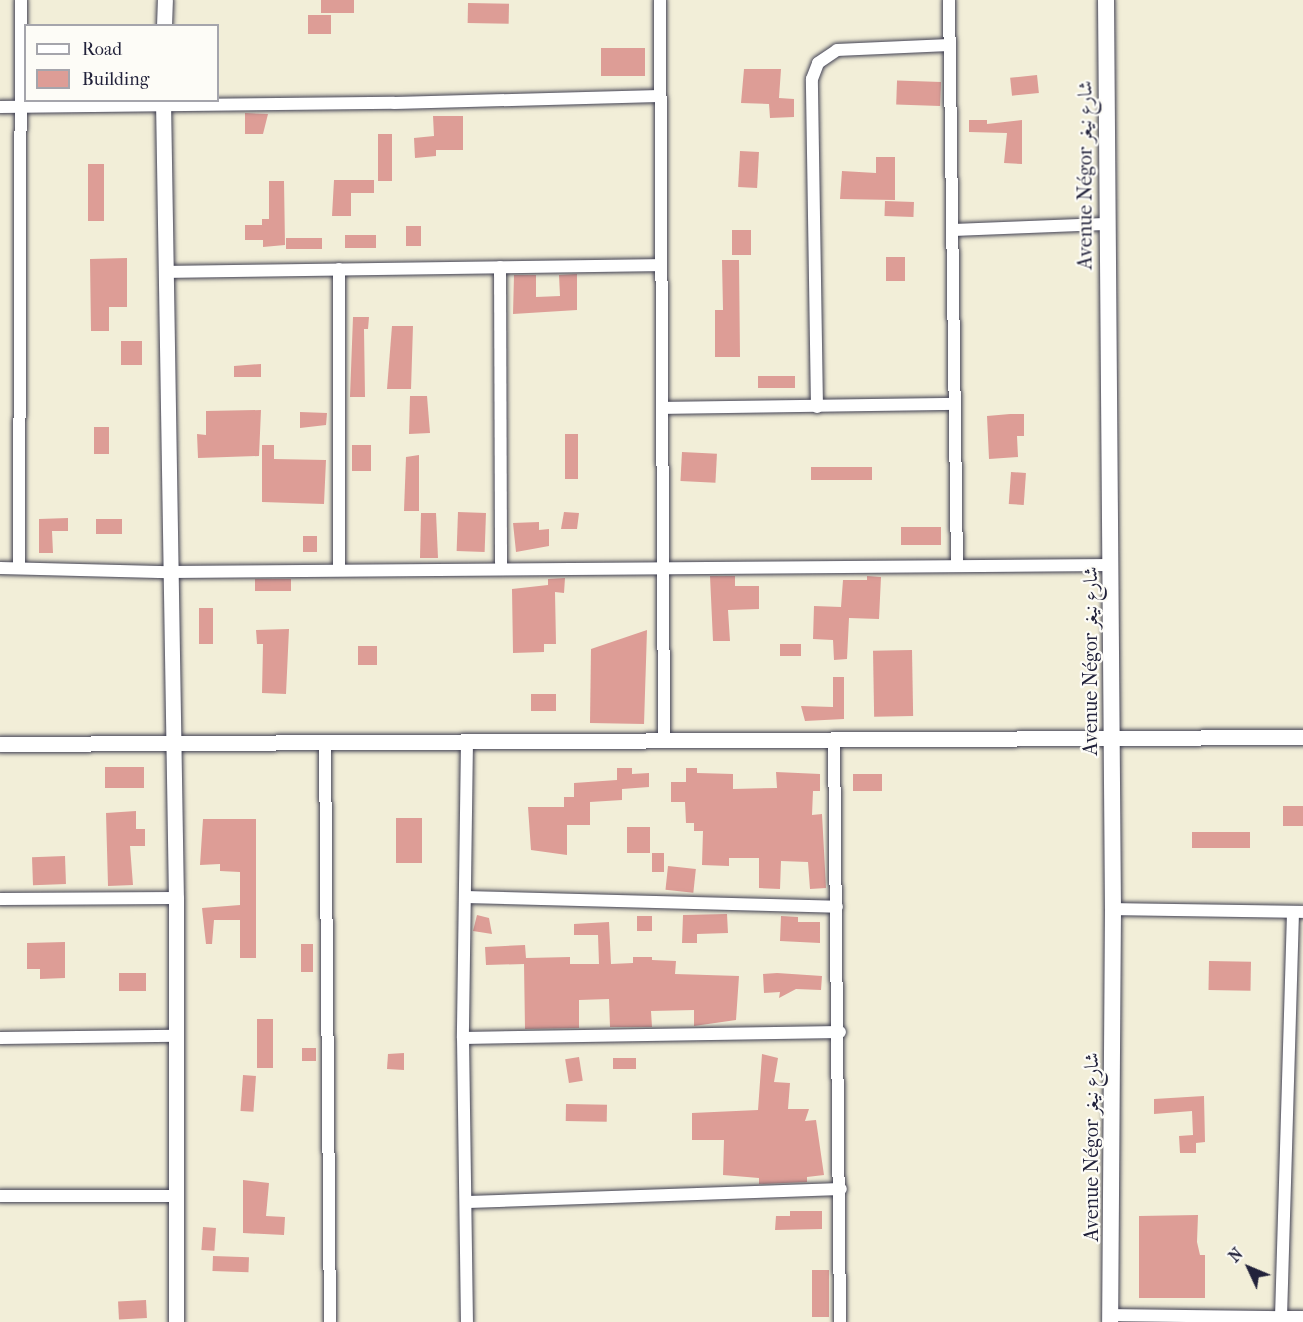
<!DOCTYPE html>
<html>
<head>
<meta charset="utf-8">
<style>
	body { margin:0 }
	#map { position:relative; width:1303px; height:1322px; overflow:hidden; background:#f2eed8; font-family:"IM FELL French Canon",Amiri,serif }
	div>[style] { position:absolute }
	.building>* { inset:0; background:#dd9d96; transform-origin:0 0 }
	.roads { filter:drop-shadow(0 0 2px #414153) drop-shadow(0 0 2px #414153) }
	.minor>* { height:12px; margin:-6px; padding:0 6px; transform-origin:6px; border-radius:6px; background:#fff }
	.tertiary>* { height:15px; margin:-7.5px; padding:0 7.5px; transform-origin:7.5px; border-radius:7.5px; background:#fff }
	.secondary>* { height:16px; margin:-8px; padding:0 8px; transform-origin:8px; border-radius:8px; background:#fff }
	span { translate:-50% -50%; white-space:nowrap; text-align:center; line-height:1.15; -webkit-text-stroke:4.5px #fdfcf7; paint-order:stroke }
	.street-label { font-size:20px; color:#22223b }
	.legend { position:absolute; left:24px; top:24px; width:195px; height:78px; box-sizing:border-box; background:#fdfcf7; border:2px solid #a5a5ac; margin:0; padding:8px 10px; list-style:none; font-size:18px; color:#22223b }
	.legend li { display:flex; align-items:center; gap:12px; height:30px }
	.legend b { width:30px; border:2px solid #a5a5ac }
	.north { position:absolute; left:1219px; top:1238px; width:60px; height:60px; -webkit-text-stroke:4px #fdfcf7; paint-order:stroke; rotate:314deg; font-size:16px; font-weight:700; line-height:24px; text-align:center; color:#22223b }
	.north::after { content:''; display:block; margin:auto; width:21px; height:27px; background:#22223b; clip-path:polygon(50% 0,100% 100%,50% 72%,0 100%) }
</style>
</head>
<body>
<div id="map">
	<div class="building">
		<div style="left:321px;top:0;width:33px;height:13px"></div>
		<div style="left:468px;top:3px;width:41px;height:20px;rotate:1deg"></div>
		<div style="left:331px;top:15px;width:19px;height:23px;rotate:90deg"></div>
		<div style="left:601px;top:48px;width:44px;height:28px"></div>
		<div style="clip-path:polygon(744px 69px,781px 69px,779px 98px,794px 99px,794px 117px,770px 118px,769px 104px,741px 103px)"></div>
		<div style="left:1037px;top:75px;width:18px;height:27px;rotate:84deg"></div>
		<div style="left:941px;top:82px;width:24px;height:44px;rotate:92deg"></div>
		<div style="clip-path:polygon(245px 113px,268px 114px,263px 134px,245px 134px)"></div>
		<div style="clip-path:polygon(433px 116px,463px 116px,463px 150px,436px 150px,436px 156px,415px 158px,414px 138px,434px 136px)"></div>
		<div style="clip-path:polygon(969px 120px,987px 120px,987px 124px,1022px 120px,1022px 164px,1004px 163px,1007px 133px,969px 132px)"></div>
		<div style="left:378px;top:134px;width:14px;height:47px"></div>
		<div style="left:740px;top:151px;width:19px;height:36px;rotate:3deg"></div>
		<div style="clip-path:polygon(876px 157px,895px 157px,895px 200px,840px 199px,842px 171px,876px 173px)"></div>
		<div style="left:88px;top:164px;width:16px;height:57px"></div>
		<div style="clip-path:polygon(334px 180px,374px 180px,374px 193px,351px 193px,351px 216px,332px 216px)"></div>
		<div style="clip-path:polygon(269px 181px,284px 181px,285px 245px,263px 247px,263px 240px,245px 240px,245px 225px,262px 225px,262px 219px,269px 219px)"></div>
		<div style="left:885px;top:201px;width:29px;height:15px;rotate:2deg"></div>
		<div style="left:406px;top:226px;width:15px;height:20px"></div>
		<div style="left:751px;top:230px;width:25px;height:19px;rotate:90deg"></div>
		<div style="left:345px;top:235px;width:31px;height:13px"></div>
		<div style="left:286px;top:238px;width:36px;height:11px"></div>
		<div style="left:886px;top:257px;width:19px;height:24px"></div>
		<div style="clip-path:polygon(127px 258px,127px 307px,109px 307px,109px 331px,91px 331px,90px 259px)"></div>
		<div style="clip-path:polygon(722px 260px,739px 260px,740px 357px,715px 357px,715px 310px,723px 310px)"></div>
		<div style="clip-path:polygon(577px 274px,577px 310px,513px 314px,514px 275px,536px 275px,536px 297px,560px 296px,559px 275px)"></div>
		<div style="clip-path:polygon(353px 317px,369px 317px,368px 329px,364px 329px,365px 397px,350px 397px)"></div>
		<div style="clip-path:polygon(392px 326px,413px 326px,411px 389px,387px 389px)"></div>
		<div style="left:121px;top:341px;width:21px;height:24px"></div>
		<div style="clip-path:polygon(261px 364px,261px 377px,234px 377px,234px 366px)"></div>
		<div style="left:758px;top:376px;width:37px;height:12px"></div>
		<div style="clip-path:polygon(410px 396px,427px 396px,430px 433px,409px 434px)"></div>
		<div style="clip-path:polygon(261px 410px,259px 456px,198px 458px,197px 434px,206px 435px,206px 411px)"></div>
		<div style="clip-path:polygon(300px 412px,327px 413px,326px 425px,300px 428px)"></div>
		<div style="clip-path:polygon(1010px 414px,1024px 414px,1024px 436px,1017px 436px,1018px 457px,989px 459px,987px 416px)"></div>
		<div style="left:94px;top:427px;width:15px;height:27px"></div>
		<div style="left:565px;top:434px;width:13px;height:45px"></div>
		<div style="clip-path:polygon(262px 445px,274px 445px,274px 459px,326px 460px,324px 504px,262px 502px)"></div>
		<div style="left:371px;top:445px;width:26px;height:19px;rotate:90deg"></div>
		<div style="left:682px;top:452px;width:35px;height:29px;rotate:3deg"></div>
		<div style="clip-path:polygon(419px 455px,419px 511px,404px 511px,406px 457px)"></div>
		<div style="left:872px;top:467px;width:13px;height:61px;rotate:90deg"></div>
		<div style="left:1011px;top:472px;width:15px;height:32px;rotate:4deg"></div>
		<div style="left:458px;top:512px;width:28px;height:39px;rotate:2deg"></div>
		<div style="clip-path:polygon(564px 512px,579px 513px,577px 529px,561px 529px)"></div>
		<div style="clip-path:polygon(421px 513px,436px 513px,438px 558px,420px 558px)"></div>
		<div style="clip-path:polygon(68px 518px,68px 531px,52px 531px,53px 553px,39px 553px,39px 519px)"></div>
		<div style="left:96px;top:519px;width:26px;height:15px"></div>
		<div style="clip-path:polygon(539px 522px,539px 530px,549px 529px,549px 546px,516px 552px,513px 523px)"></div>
		<div style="left:941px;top:527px;width:18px;height:40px;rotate:90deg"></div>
		<div style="left:303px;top:536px;width:14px;height:16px"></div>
		<div style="clip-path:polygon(710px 576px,735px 576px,735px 586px,759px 586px,759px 609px,728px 610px,730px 641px,713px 641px)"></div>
		<div style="clip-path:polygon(867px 576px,881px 577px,879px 619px,849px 618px,847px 659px,834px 660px,833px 640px,813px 639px,814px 606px,841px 607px,843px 580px,867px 580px)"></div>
		<div style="clip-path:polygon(565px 578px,564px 593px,555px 592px,556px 644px,544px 644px,544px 652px,513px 653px,512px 589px,548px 585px,548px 579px)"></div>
		<div style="left:291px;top:579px;width:12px;height:36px;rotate:90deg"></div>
		<div style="left:199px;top:608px;width:14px;height:36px"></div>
		<div style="clip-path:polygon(289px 629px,286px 694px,262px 693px,263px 644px,257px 644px,256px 630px)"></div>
		<div style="clip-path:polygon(647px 630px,644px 724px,590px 723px,591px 649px)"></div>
		<div style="left:780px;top:644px;width:21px;height:12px"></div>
		<div style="left:358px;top:646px;width:19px;height:19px"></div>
		<div style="left:912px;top:650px;width:66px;height:39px;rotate:89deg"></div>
		<div style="clip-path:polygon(833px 677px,844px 677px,844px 719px,805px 721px,801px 706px,833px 707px)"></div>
		<div style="left:556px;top:694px;width:17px;height:25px;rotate:90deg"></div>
		<div style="left:144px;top:767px;width:21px;height:39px;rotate:90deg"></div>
		<div style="clip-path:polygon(617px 768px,632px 768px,632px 774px,649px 773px,649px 787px,622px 789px,622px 800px,590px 802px,590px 825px,567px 825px,567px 855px,531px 850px,528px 807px,564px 807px,564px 797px,574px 797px,574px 783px,617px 780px)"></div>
		<div style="clip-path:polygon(686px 768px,697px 768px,697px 773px,733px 774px,733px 789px,777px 788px,776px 772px,820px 774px,820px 791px,813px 791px,812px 815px,822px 814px,826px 888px,810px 889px,808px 862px,781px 861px,780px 889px,759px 888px,759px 858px,729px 858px,729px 866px,702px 865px,703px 831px,694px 831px,694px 823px,686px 823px,685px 802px,671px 802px,671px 782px,686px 782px)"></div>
		<div style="left:853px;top:774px;width:29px;height:17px"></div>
		<div style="left:1283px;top:806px;width:20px;height:20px"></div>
		<div style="clip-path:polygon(136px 811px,136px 829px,145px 829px,145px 846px,130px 846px,133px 885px,108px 886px,106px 813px)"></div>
		<div style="left:396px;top:818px;width:26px;height:45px"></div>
		<div style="clip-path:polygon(203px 819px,256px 819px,256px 958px,240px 958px,240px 920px,214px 920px,212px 944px,206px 944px,202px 908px,240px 905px,240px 872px,220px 871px,220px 864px,200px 865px)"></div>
		<div style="left:627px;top:827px;width:23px;height:26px"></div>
		<div style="left:1192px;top:832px;width:58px;height:16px"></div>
		<div style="left:652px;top:853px;width:12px;height:19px"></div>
		<div style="left:65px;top:856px;width:28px;height:33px;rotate:88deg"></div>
		<div style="left:668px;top:866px;width:28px;height:24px;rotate:6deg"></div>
		<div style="clip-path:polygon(727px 914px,728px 933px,697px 934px,697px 943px,682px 943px,683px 915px)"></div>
		<div style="clip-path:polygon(477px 915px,489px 918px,492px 934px,473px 931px)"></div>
		<div style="left:652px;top:916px;width:15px;height:15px;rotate:90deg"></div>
		<div style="clip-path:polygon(781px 916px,798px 917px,798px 922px,820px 922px,820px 943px,780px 941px)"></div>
		<div style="clip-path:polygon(609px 922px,611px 964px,633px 963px,633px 957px,652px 957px,652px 960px,676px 961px,675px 974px,739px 976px,736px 1020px,694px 1026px,694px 1010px,651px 1011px,652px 1027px,610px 1027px,609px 999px,579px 1000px,579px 1028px,525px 1029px,524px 964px,486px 965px,485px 947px,525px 945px,526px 958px,570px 957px,570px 964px,599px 964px,598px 935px,574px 935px,574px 924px)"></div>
		<div style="clip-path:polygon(65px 942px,65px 978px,40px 979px,40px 969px,27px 969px,27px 943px)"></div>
		<div style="left:301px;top:944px;width:12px;height:28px"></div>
		<div style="left:1209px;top:961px;width:42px;height:29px;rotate:1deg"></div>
		<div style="left:146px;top:973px;width:18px;height:27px;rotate:90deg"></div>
		<div style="clip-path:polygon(777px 973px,822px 976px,821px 990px,796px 989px,779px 998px,780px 992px,764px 993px,763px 974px)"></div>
		<div style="left:257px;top:1019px;width:16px;height:49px"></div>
		<div style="left:302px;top:1048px;width:14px;height:13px"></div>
		<div style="clip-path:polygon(404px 1053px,404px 1070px,387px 1069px,388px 1054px)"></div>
		<div style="clip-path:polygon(762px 1054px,778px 1058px,774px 1082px,790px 1083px,788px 1109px,809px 1109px,805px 1121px,816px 1120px,824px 1175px,807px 1177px,807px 1182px,759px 1184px,759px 1178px,723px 1175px,724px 1140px,692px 1140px,692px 1113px,758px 1110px)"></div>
		<div style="left:579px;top:1057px;width:24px;height:14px;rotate:81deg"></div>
		<div style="left:636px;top:1058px;width:11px;height:23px;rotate:90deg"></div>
		<div style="left:243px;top:1075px;width:13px;height:36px;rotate:4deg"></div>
		<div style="clip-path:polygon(1204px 1096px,1205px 1142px,1196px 1143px,1196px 1153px,1180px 1153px,1179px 1136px,1193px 1135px,1192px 1111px,1154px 1114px,1154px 1099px)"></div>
		<div style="left:566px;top:1104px;width:41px;height:17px;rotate:1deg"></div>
		<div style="clip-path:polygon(243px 1180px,269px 1183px,266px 1216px,285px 1217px,284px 1235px,243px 1233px)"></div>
		<div style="clip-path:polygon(790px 1211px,822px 1211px,822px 1229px,775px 1230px,776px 1216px,790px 1216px)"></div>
		<div style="clip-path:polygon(1198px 1215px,1197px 1242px,1200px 1255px,1205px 1255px,1205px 1298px,1139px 1298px,1139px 1216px)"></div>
		<div style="left:203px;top:1227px;width:13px;height:23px;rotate:4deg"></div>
		<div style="left:213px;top:1256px;width:36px;height:15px;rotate:2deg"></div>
		<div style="left:812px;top:1270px;width:17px;height:47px"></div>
		<div style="left:146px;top:1300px;width:18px;height:28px;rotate:87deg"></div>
	</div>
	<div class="roads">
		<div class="minor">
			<div style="left:660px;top:0;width:738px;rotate:89.69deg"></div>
			<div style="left:949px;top:0;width:564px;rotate:89.19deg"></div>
			<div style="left:0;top:107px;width:394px;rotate:-0.6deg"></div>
			<div style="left:394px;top:103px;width:265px;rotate:-1.5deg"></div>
			<div style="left:953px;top:230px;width:152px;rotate:-2.3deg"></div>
			<div style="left:500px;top:267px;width:301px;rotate:89.8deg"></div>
			<div style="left:167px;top:272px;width:494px;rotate:-0.8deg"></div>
			<div style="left:817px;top:407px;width:328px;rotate:-90.9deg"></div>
			<div style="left:812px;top:79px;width:17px;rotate:-69deg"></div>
			<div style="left:818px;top:63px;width:23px;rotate:-34deg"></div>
			<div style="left:837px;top:50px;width:112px;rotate:-2.6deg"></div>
			<div style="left:663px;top:408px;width:292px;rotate:-0.8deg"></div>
			<div style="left:0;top:568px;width:169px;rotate:1.4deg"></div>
			<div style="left:169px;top:572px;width:942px;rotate:-0.43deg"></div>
			<div style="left:19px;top:568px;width:568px;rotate:-89.8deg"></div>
			<div style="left:339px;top:570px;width:301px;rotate:-90deg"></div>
			<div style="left:834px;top:738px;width:584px;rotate:89.41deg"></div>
			<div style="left:467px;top:741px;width:297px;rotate:90.8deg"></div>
			<div style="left:463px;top:1038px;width:284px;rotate:89.2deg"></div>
			<div style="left:325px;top:742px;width:580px;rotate:89.51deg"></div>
			<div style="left:465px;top:897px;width:372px;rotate:1.5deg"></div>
			<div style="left:0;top:899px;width:176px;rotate:-0.3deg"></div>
			<div style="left:1113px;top:909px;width:190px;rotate:0.9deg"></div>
			<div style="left:0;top:1038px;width:176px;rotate:-0.7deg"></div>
			<div style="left:463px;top:1038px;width:377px;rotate:-0.9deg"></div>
			<div style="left:0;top:1196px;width:177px"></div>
			<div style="left:468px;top:1202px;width:373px;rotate:-2deg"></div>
			<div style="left:1111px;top:1315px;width:170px;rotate:0.7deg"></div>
			<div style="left:1281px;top:1317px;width:405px;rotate:-88.3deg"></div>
			<div style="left:1281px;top:1317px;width:22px"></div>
		</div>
		<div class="tertiary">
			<div style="left:164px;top:26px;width:26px;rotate:-88deg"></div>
			<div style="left:163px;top:100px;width:798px;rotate:89.07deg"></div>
			<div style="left:176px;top:898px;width:424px;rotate:90deg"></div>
			<div style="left:0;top:744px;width:1303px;rotate:-0.31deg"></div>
		</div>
		<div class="secondary">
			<div style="left:1106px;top:0;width:909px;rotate:89.56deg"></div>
			<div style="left:1113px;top:909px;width:413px;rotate:90.4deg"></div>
		</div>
	</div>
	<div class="street-label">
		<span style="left:1085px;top:175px;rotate:-90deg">Avenue Négor شارع نيغر</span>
		<span style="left:1090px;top:661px;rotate:-90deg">Avenue Négor شارع نيغر</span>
		<span style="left:1091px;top:1147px;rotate:-90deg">Avenue Négor شارع نيغر</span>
	</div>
	<ul class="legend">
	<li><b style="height:8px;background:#fff"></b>Road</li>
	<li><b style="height:16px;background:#dd9d96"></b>Building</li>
	</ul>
	<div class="north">N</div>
</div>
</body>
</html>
